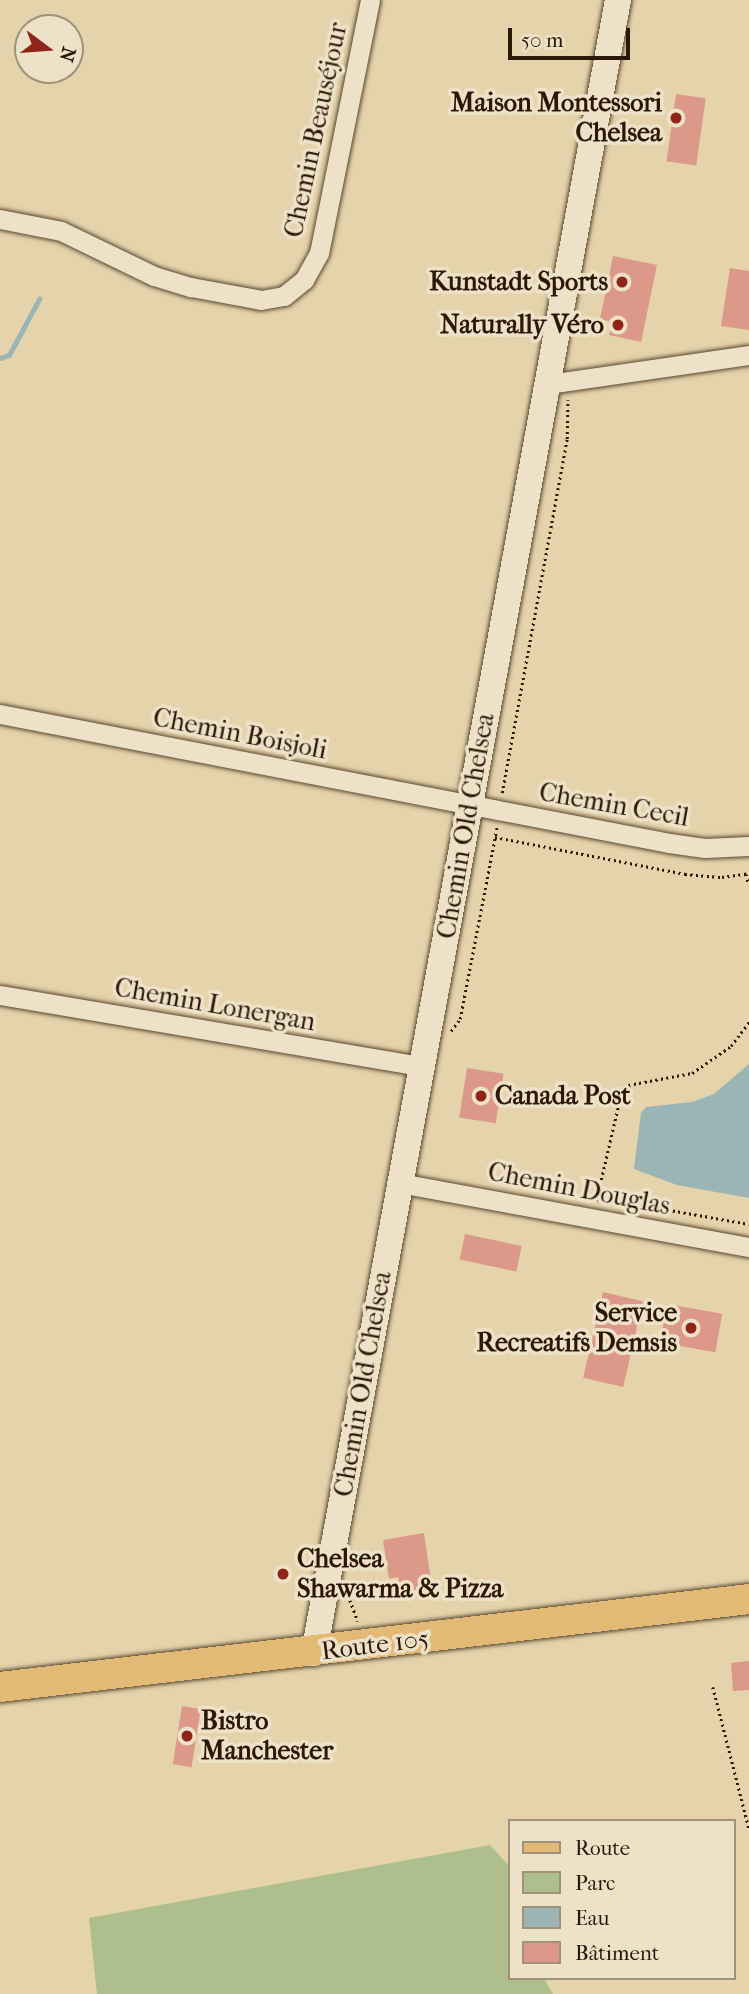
<!DOCTYPE html>
<html>
<head>
<meta charset="utf-8">
<style>
	body { margin:0 }
	#map { position:relative; width:749px; height:1994px; overflow:hidden; background:#e4d3ab; font-family:"IM FELL French Canon",serif }
	div>[style] { position:absolute }
	.green>* { inset:0; background:#afbe8d }
	.water>* { inset:0; background:#9bb4b5 }
	.stream>* { height:5px; margin:-2.5px; padding:0 2.5px; transform-origin:2.5px; border-radius:2.5px; background:#9bb4b5 }
	.building>* { inset:0; background:#dc9989; transform-origin:0 0 }
	.path>* { height:2.5px; margin-top:-1.25px; transform-origin:0; background:repeating-linear-gradient(90deg,#2c1807 0 2px,transparent 0 5.5px) }
	.roads { filter:drop-shadow(0 0 2px #5a4730) drop-shadow(0 0 2px #5a4730) }
	.street>* { height:19px; margin:-9.5px; padding:0 9.5px; transform-origin:9.5px; border-radius:9.5px; background:#ede2c8 }
	.secondary>* { height:26px; margin:-13px; padding:0 13px; transform-origin:13px; border-radius:13px; background:#ede2c8 }
	.primary>* { height:30px; margin:-15px; padding:0 15px; transform-origin:15px; border-radius:15px; background:#e2ba76 }
	.dots>* { width:19px; height:19px; translate:-50% -50%; box-sizing:border-box; border:4px solid #ede2c8; border-radius:50% }
	span { translate:-50% -50%; white-space:nowrap; text-align:center; line-height:1.15; -webkit-text-stroke:7px #ede2c8; paint-order:stroke }
	.poi-label { font-size:26px; color:#2c1807; font-weight:700 }
	.right { translate:-100% -50%; text-align:right }
	.left { translate:0 -50%; text-align:left }
	.street-label { font-size:26px; color:#2c1807 }
	.legend { position:absolute; left:508px; top:1819px; width:228px; height:161px; box-sizing:border-box; background:#ede2c8; border:2px solid #a0917b; margin:0; padding:9px 12px; list-style:none; font-size:21px; color:#2c1807 }
	.legend li { display:flex; align-items:center; gap:14px; height:35px }
	.legend b { width:35px; border:2px solid #a0917b }
	.north { position:absolute; left:14px; top:14px; width:70px; height:70px; box-sizing:border-box; background:#ede2c8; border:2px solid #a0917b; border-radius:50%; rotate:106deg; font-size:19px; font-weight:700; line-height:28px; text-align:center; color:#2c1807 }
	.north::after { content:''; display:block; margin:auto; width:24px; height:32px; background:#8f2418; clip-path:polygon(50% 0,100% 100%,50% 72%,0 100%) }
	.scale { position:absolute; left:508px; top:28px; width:122px; height:32px; box-sizing:border-box; border:4px solid #2c1807; border-top:0; padding-left:9px; font-size:21px; line-height:24px; white-space:nowrap; color:#2c1807; -webkit-text-stroke:5px #ede2c8; paint-order:stroke }
</style>
</head>
<body>
<div id="map">
	<div class="green">
		<div style="clip-path:polygon(490px 1845px,509px 1866px,509px 1978px,544px 1978px,553px 1994px,97px 1994px,89px 1918px)"></div>
	</div>
	<div class="water">
		<div style="clip-path:polygon(749px 1064px,749px 1198px,677px 1185px,634px 1169px,641px 1113px,646px 1107px,692px 1102px,714px 1094px)"></div>
	</div>
	<div class="stream">
		<div style="left:0;top:358px;width:9px;rotate:-18deg"></div>
		<div style="left:9px;top:355px;width:64px;rotate:-61.8deg"></div>
	</div>
	<div class="building">
		<div style="left:676px;top:94px;width:30px;height:68px;rotate:8deg"></div>
		<div style="clip-path:polygon(613px 256px,657px 265px,641px 342px,609px 335px,612px 322px,600px 319px)"></div>
		<div style="clip-path:polygon(730px 268px,749px 271px,749px 330px,721px 326px)"></div>
		<div style="left:467px;top:1068px;width:37px;height:50px;rotate:9deg"></div>
		<div style="left:465px;top:1234px;width:58px;height:26px;rotate:12deg"></div>
		<div style="left:603px;top:1292px;width:41px;height:88px;rotate:13deg"></div>
		<div style="left:667px;top:1304px;width:56px;height:39px;rotate:10deg"></div>
		<div style="clip-path:polygon(424px 1533px,432px 1588px,400px 1593px,398px 1577px,389px 1579px,383px 1540px)"></div>
		<div style="clip-path:polygon(749px 1661px,749px 1690px,733px 1691px,731px 1663px)"></div>
		<div style="left:182px;top:1706px;width:19px;height:59px;rotate:9deg"></div>
	</div>
	<div class="path">
		<div style="left:502px;top:793px;width:360px;rotate:-79.6deg"></div>
		<div style="left:567px;top:439px;width:39px;rotate:-89deg"></div>
		<div style="left:495px;top:837px;width:194px;rotate:11deg"></div>
		<div style="left:685px;top:874px;width:37px;rotate:5deg"></div>
		<div style="left:722px;top:877px;width:27px;rotate:-8deg"></div>
		<div style="left:746px;top:874px;width:11px;rotate:75deg"></div>
		<div style="left:451px;top:1031px;width:15px;rotate:-53deg"></div>
		<div style="left:460px;top:1019px;width:196px;rotate:-79.1deg"></div>
		<div style="left:597px;top:1197px;width:154px;rotate:10.1deg"></div>
		<div style="left:596px;top:1201px;width:118px;rotate:-76.8deg"></div>
		<div style="left:623px;top:1086px;width:70px;rotate:-10.7deg"></div>
		<div style="left:692px;top:1073px;width:47px;rotate:-34.7deg"></div>
		<div style="left:731px;top:1046px;width:30px;rotate:-53deg"></div>
		<div style="left:348px;top:1595px;width:28px;rotate:69deg"></div>
		<div style="left:713px;top:1687px;width:146px;rotate:75.7deg"></div>
	</div>
	<div class="roads">
		<div class="street">
			<div style="left:0;top:219px;width:62px;rotate:11.1deg"></div>
			<div style="left:61px;top:231px;width:103px;rotate:25.8deg"></div>
			<div style="left:154px;top:276px;width:39px;rotate:17deg"></div>
			<div style="left:191px;top:287px;width:71px;rotate:10.5deg"></div>
			<div style="left:261px;top:300px;width:23px;rotate:-10deg"></div>
			<div style="left:284px;top:296px;width:26px;rotate:-39deg"></div>
			<div style="left:304px;top:280px;width:31px;rotate:-61deg"></div>
			<div style="left:319px;top:253px;width:258px;rotate:-78.6deg"></div>
			<div style="left:548px;top:384px;width:203px;rotate:-8.2deg"></div>
			<div style="left:0;top:714px;width:681px;rotate:10.91deg"></div>
			<div style="left:669px;top:843px;width:36px;rotate:8deg"></div>
			<div style="left:705px;top:848px;width:44px;rotate:-2.6deg"></div>
			<div style="left:0;top:995px;width:428px;rotate:9.6deg"></div>
			<div style="left:400px;top:1183px;width:355px;rotate:10.4deg"></div>
		</div>
		<div class="secondary">
			<div style="left:314px;top:1653px;width:1681px;rotate:-79.58deg"></div>
		</div>
		<div class="primary">
			<div style="left:0;top:1687px;width:754px;rotate:-6.7deg"></div>
		</div>
	</div>
	<div class="dots">
		<div style="left:676px;top:118px;background:#8f2418"></div>
		<div style="left:622px;top:282px;background:#8f2418"></div>
		<div style="left:618px;top:325px;background:#8f2418"></div>
		<div style="left:481px;top:1096px;background:#8f2418"></div>
		<div style="left:691px;top:1328px;background:#8f2418"></div>
		<div style="left:283px;top:1574px;background:#8f2418"></div>
		<div style="left:187px;top:1736px;background:#8f2418"></div>
	</div>
	<div class="poi-label">
		<span class="right" style="left:662px;top:118px">Maison Montessori<br>Chelsea</span>
		<span class="right" style="left:608px;top:282px">Kunstadt Sports</span>
		<span class="right" style="left:604px;top:325px">Naturally Véro</span>
		<span class="left" style="left:495px;top:1096px">Canada Post</span>
		<span class="right" style="left:677px;top:1328px">Service<br>Recreatifs Demsis</span>
		<span class="left" style="left:297px;top:1574px">Chelsea<br>Shawarma &amp; Pizza</span>
		<span class="left" style="left:201px;top:1736px">Bistro<br>Manchester</span>
	</div>
	<div class="street-label">
		<span style="left:316px;top:130px;rotate:-78deg">Chemin Beauséjour</span>
		<span style="left:240px;top:734px;rotate:11deg">Chemin Boisjoli</span>
		<span style="left:614px;top:805px;rotate:10deg">Chemin Cecil</span>
		<span style="left:466px;top:826px;rotate:-80deg">Chemin Old Chelsea</span>
		<span style="left:215px;top:1005px;rotate:10deg">Chemin Lonergan</span>
		<span style="left:579px;top:1189px;rotate:11deg">Chemin Douglas</span>
		<span style="left:363px;top:1384px;rotate:-80deg">Chemin Old Chelsea</span>
		<span style="left:375px;top:1645px;rotate:-7deg">Route 105</span>
	</div>
	<ul class="legend">
	<li><b style="height:9px;background:#e2ba76"></b>Route</li>
	<li><b style="height:19px;background:#afbe8d"></b>Parc</li>
	<li><b style="height:19px;background:#9bb4b5"></b>Eau</li>
	<li><b style="height:19px;background:#dc9989"></b>Bâtiment</li>
	</ul>
	<div class="north">N</div>
	<div class="scale">50 m</div>
</div>
</body>
</html>
